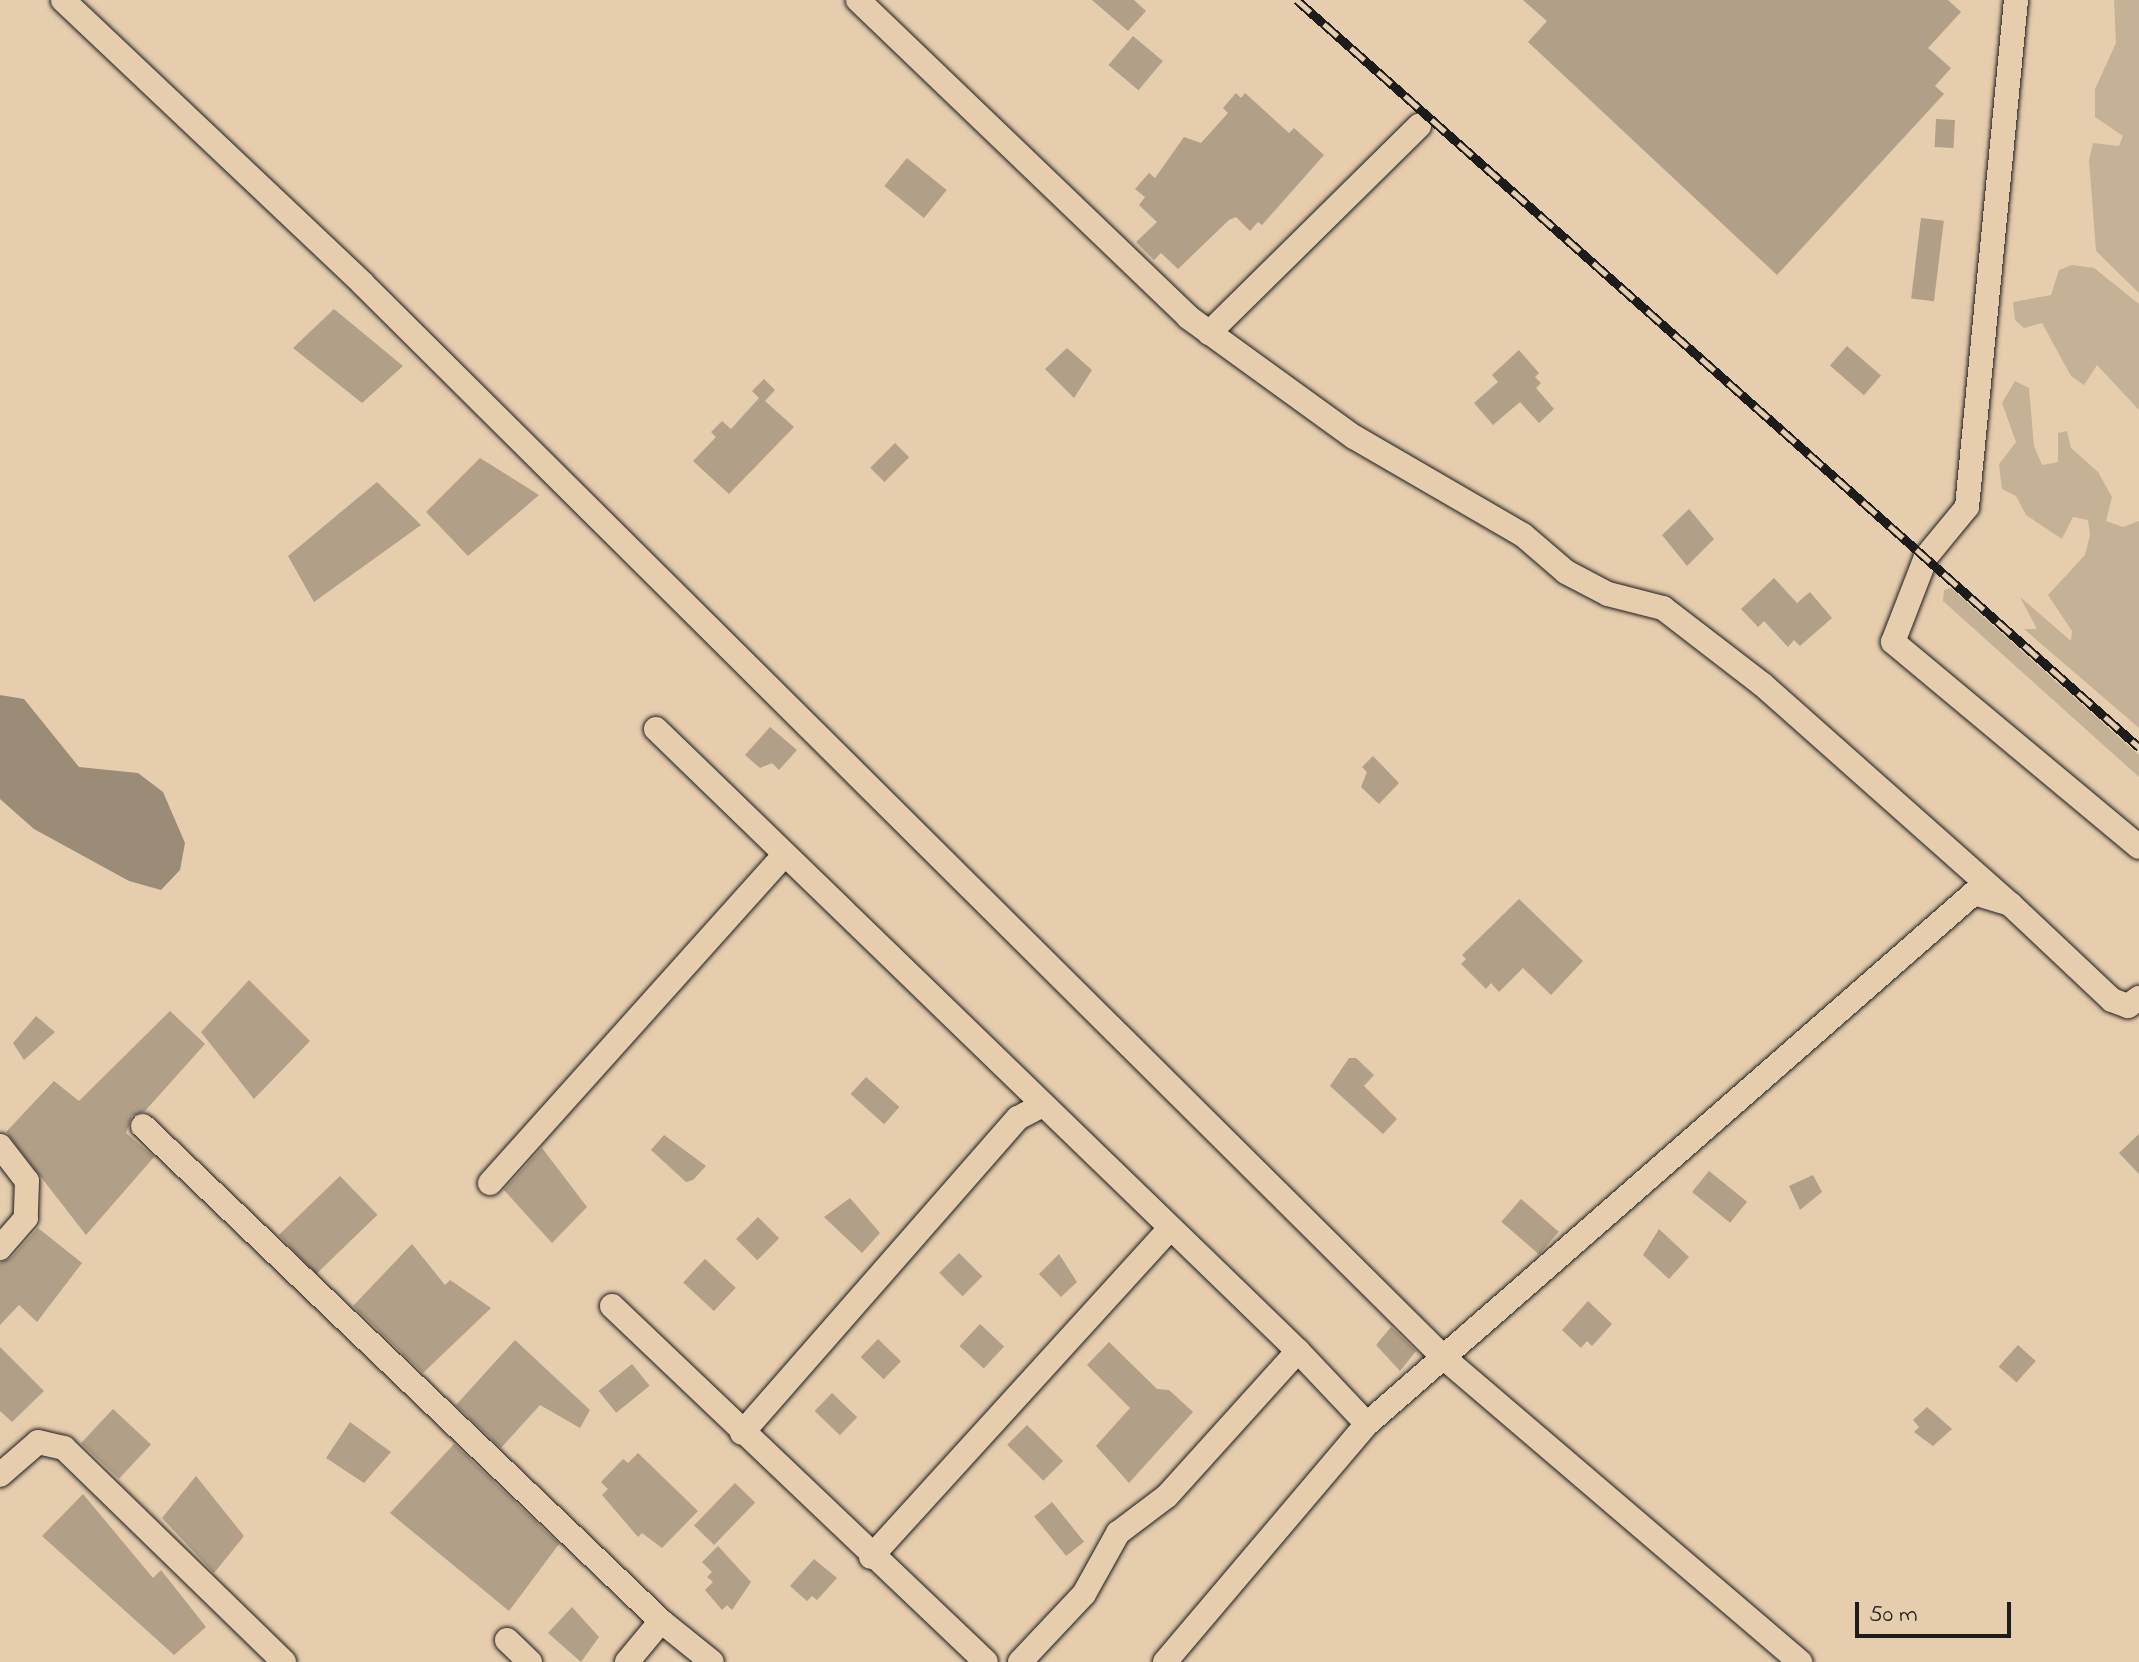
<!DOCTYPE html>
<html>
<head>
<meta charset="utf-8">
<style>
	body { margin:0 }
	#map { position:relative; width:2139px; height:1662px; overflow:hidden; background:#e6cdae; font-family:"Indie Flower",sans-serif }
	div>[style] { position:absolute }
	.green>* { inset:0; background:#c5b196 }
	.water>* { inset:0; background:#9b8c78 }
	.building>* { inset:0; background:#b19f88; transform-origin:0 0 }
	.roads { filter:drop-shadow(0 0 2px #1c1c1c) drop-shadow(0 0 2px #1c1c1c) }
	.minor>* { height:24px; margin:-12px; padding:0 12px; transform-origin:12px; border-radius:12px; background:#e6cdae }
	.rail>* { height:9px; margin-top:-4.5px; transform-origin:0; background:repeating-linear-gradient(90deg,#e6cdae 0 18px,#1c1c1c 0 36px); box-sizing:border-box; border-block:2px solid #1c1c1c }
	span { translate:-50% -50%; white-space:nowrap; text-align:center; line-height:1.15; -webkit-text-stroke:8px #e6cdae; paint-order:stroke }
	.scale { position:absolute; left:1855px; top:1602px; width:156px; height:36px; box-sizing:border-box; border:4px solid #1c1c1c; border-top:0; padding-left:10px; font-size:24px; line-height:28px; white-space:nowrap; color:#1c1c1c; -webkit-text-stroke:6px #e6cdae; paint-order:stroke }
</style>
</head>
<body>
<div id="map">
	<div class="green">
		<div style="clip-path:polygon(2114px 0,2139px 0,2139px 293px,2096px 251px,2089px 160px,2093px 143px,2119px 146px,2123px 136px,2095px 117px,2095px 89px,2116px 43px)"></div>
		<div style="clip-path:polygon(2072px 265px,2094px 268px,2139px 304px,2139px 410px,2097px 365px,2084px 385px,2071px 376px,2042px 323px,2024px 328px,2015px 320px,2013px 302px,2051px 295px,2059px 270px)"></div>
		<div style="clip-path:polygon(2015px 381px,2029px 388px,2034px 446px,2042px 465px,2058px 462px,2058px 433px,2067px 431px,2071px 448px,2098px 472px,2112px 497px,2106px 521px,2123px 527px,2139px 521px,2139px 728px,2024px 629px,2037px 629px,2020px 597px,2071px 641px,2072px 631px,2048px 595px,2085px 555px,2090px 535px,2088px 520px,2073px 517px,2062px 539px,2026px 515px,2016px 496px,2002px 489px,1999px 464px,2016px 442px,2002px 403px)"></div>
		<div style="clip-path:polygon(1951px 588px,2139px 755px,2139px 777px,1943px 601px,1944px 590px)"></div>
	</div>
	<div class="water">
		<div style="clip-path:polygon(0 695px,24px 699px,79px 767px,138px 773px,163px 792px,185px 843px,180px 870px,161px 890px,129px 881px,34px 829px,0 799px)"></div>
	</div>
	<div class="building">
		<div style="clip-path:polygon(1092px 0,1134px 0,1146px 11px,1128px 31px)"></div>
		<div style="clip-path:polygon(1523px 0,1948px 0,1961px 12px,1928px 48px,1951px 68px,1935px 86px,1944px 94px,1777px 275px,1528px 42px,1547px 21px)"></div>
		<div style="left:1133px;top:36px;width:39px;height:38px;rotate:40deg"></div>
		<div style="clip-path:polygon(1236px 93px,1241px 98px,1245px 93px,1289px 133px,1294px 128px,1324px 155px,1262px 225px,1258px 222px,1250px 231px,1236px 217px,1229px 220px,1178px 269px,1161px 253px,1154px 260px,1136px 242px,1157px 222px,1139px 205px,1145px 197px,1135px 189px,1149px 173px,1155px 178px,1184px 137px,1201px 143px,1228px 113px,1223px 108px)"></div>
		<div style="left:1936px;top:119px;width:19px;height:28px;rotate:3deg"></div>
		<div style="left:907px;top:158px;width:51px;height:36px;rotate:39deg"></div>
		<div style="left:1921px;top:218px;width:23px;height:81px;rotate:7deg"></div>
		<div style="clip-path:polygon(334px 309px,403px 366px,362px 403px,293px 348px)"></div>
		<div style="left:1847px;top:346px;width:45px;height:26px;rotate:41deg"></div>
		<div style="clip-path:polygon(1067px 348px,1092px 370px,1074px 398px,1045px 369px)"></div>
		<div style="clip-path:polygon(1519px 350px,1539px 373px,1535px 377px,1541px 383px,1536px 388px,1554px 409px,1539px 423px,1520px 402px,1493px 425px,1474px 403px,1498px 382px,1492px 375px)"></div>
		<div style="clip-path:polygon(764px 379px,775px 390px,765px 401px,794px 427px,729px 494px,693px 461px,716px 437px,711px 432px,722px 421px,731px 429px,759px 398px,752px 391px)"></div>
		<div style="left:895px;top:443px;width:20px;height:35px;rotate:45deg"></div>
		<div style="clip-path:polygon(480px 458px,539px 495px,468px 556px,426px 512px)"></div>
		<div style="clip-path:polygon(377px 482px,421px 525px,314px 602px,288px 556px)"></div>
		<div style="clip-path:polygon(1689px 509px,1714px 539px,1687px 566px,1662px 535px)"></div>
		<div style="clip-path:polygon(1774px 578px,1797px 603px,1810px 592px,1832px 618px,1800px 646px,1794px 640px,1788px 647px,1764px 621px,1758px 627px,1741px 609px)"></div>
		<div style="clip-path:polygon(770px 727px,797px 750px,779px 770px,772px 763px,760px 768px,745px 755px)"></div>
		<div style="clip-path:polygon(1373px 756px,1399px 783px,1379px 804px,1361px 787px,1367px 772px,1362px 767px)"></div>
		<div style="clip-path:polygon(1519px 899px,1583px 961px,1551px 995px,1523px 968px,1499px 992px,1491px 983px,1486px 989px,1461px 964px,1466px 959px,1462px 955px)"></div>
		<div style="clip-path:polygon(249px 980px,310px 1041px,254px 1099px,201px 1032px)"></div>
		<div style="clip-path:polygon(170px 1011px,205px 1044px,145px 1111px,132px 1116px,126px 1133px,154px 1157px,86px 1235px,6px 1132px,54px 1081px,79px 1101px)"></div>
		<div style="clip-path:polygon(36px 1016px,55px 1032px,24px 1060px,13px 1043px)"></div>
		<div style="clip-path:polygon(1349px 1058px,1356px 1058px,1374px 1075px,1364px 1086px,1397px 1119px,1383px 1134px,1330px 1086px)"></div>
		<div style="left:866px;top:1077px;width:45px;height:23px;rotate:42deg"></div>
		<div style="clip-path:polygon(2139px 1134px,2139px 1174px,2119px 1153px)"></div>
		<div style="clip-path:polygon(664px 1135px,706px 1166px,693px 1180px,686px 1182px,651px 1150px)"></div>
		<div style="clip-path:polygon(542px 1148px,587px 1207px,552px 1243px,504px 1190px)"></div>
		<div style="left:1709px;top:1171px;width:49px;height:27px;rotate:39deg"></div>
		<div style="clip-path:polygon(1813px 1175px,1822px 1192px,1800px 1210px,1789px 1186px)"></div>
		<div style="left:340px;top:1176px;width:54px;height:85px;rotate:46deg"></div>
		<div style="clip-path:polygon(850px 1198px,880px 1233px,862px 1253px,824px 1217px)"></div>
		<div style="left:1521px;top:1199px;width:50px;height:30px;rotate:41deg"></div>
		<div style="left:758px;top:1217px;width:30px;height:31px;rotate:45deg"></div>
		<div style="clip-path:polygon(38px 1228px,82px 1263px,37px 1322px,19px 1305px,0 1325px,0 1263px,11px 1258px)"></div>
		<div style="clip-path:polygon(1659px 1229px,1689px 1257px,1669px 1279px,1643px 1255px)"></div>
		<div style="clip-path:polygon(412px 1244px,445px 1285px,450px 1280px,491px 1308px,423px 1373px,353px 1306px)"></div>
		<div style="left:959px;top:1253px;width:33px;height:28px;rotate:45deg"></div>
		<div style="clip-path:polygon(1059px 1254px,1077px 1282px,1061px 1297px,1039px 1274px)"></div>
		<div style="left:705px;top:1259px;width:42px;height:32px;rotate:43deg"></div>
		<div style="clip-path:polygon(1588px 1301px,1612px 1324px,1592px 1346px,1587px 1341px,1581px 1348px,1562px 1330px)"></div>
		<div style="left:980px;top:1324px;width:33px;height:30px;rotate:43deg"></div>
		<div style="clip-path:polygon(1391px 1327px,1416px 1351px,1400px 1371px,1376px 1345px)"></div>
		<div style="left:878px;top:1339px;width:32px;height:25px;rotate:44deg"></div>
		<div style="clip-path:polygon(515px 1340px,590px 1410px,580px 1428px,540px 1405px,501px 1448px,456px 1405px)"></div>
		<div style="clip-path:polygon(1109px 1342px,1157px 1389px,1169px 1390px,1193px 1412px,1129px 1483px,1096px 1446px,1130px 1408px,1087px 1365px)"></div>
		<div style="left:2018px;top:1345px;width:24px;height:29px;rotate:42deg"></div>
		<div style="clip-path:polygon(0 1347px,44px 1391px,12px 1422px,0 1411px)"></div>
		<div style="left:632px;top:1364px;width:28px;height:43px;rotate:51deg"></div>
		<div style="left:832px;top:1393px;width:35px;height:25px;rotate:44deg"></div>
		<div style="clip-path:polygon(1927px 1407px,1952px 1429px,1933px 1446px,1914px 1432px,1919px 1427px,1913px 1420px)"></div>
		<div style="left:113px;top:1409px;width:52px;height:47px;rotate:43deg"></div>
		<div style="clip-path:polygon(350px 1422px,391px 1452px,364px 1483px,326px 1458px)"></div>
		<div style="left:1027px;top:1425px;width:51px;height:28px;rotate:45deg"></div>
		<div style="clip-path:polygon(454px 1444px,559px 1544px,509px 1611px,390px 1513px)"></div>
		<div style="clip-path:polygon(638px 1453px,698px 1511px,662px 1548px,642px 1533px,638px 1537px,602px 1495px,608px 1489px,601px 1482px,623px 1459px,628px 1463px)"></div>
		<div style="clip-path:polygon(196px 1476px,244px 1536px,214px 1573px,162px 1518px)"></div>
		<div style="left:735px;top:1483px;width:28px;height:59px;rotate:44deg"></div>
		<div style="clip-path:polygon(83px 1494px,153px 1578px,161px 1570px,206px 1627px,174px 1655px,42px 1536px)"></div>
		<div style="left:1052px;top:1502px;width:51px;height:23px;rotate:51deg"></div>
		<div style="clip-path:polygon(718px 1546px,751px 1582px,732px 1610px,727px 1605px,722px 1610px,705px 1590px,713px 1582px,707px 1577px,712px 1572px,702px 1562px)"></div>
		<div style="clip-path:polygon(814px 1559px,837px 1578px,817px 1600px,812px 1596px,807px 1601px,790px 1586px)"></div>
		<div style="clip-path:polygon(572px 1607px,599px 1637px,581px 1662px,548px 1633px)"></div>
	</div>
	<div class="roads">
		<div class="minor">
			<div style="left:63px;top:0;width:412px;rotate:43.4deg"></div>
			<div style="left:362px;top:283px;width:1524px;rotate:44.81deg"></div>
			<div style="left:1443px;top:1357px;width:470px;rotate:40.5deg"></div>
			<div style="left:858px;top:0;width:458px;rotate:43.8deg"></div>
			<div style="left:1188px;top:317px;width:205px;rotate:35.9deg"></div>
			<div style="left:1354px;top:437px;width:195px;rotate:30.1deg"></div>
			<div style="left:1523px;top:535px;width:57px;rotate:40.7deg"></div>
			<div style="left:1566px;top:572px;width:47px;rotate:27.6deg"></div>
			<div style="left:1608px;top:594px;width:57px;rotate:14.3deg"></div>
			<div style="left:1663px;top:608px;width:126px;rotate:37.6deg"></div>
			<div style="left:1763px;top:685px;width:330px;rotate:41.6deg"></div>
			<div style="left:2016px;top:0;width:509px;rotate:95.52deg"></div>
			<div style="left:1967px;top:507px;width:65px;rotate:129.4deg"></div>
			<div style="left:1926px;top:557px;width:91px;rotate:111.2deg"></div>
			<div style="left:1893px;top:642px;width:320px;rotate:39.8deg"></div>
			<div style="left:1209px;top:333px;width:295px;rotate:-44.6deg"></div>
			<div style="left:656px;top:729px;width:894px;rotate:44.09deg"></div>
			<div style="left:1298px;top:1351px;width:100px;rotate:46.6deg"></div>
			<div style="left:143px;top:1126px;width:716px;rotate:43.7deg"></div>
			<div style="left:661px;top:1621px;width:65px;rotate:38.8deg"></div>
			<div style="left:0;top:1146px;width:44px;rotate:52.4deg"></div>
			<div style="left:27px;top:1181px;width:37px;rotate:92deg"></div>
			<div style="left:26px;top:1218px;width:40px;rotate:131deg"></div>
			<div style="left:490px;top:1183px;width:440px;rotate:-48.1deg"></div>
			<div style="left:612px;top:1306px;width:516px;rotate:43.59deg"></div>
			<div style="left:742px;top:1433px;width:419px;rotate:-48.8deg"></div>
			<div style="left:1018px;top:1118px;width:26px;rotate:-28deg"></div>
			<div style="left:0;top:1475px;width:50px;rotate:-41deg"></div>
			<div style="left:38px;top:1442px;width:27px;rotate:13deg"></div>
			<div style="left:64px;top:1448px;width:307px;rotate:44.2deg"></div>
			<div style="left:871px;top:1557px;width:443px;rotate:-47.7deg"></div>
			<div style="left:507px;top:1640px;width:32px;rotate:44deg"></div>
			<div style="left:627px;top:1662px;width:53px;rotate:-50.3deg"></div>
			<div style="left:1020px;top:1662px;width:93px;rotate:-46.7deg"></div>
			<div style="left:1084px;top:1594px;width:70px;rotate:-60.9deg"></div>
			<div style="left:1118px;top:1533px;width:61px;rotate:-37.1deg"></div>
			<div style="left:1167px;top:1496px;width:195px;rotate:-47.9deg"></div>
			<div style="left:1165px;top:1662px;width:312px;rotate:-49.7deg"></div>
			<div style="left:1367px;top:1424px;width:806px;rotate:-41.18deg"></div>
			<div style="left:1974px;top:893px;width:38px;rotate:17deg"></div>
			<div style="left:2010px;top:904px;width:140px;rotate:43.3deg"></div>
			<div style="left:2112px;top:1000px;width:17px;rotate:21deg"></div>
			<div style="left:2128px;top:1006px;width:14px;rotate:-36deg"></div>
		</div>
	</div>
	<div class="rail">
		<div style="left:1297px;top:0;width:1126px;rotate:41.58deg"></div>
	</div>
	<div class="scale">50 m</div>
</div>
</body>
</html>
